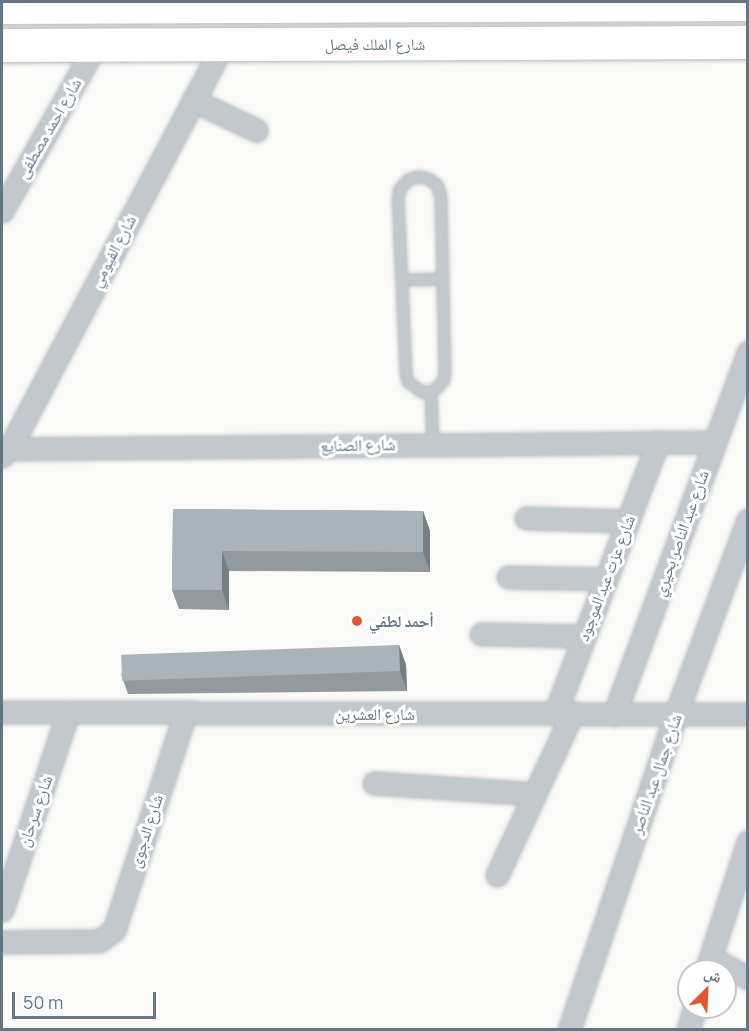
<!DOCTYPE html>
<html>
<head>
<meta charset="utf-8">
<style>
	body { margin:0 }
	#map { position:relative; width:749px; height:1031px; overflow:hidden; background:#fafaf8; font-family:Manrope,"Noto Naskh Arabic",sans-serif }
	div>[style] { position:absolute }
	.roads { filter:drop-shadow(0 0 2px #b5babe) drop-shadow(0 0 2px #b5babe) }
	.service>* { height:10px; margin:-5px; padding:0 5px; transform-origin:5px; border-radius:5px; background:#c3c8cc }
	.minor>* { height:21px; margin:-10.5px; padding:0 10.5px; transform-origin:10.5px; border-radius:10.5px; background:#c3c8cc }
	.primary>* { height:33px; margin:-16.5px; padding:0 16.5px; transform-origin:16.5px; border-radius:16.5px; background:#fff }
	.wall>* { inset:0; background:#929a9f }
	.shaded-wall>* { inset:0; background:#777d82 }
	.building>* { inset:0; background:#aab3b9; transform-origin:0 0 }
	.dots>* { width:16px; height:16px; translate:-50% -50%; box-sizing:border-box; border:3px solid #fff; border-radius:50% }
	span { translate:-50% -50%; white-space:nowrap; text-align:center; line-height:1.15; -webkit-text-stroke:6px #fff; paint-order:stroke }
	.street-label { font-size:16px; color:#657683 }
	.poi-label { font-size:16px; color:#657683; font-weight:700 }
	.left { translate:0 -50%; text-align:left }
	.frame { position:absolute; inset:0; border:3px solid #657683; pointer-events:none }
	.north { position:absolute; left:677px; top:959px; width:60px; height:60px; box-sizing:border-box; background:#fff; border:2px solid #c1c8cd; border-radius:50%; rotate:24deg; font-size:16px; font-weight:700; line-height:24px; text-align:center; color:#657683 }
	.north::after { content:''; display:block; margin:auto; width:21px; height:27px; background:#e4572e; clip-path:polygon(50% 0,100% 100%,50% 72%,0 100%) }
	.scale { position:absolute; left:12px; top:992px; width:144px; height:27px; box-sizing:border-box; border:3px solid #657683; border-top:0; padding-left:8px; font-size:18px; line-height:21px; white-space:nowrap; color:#657683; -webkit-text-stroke:4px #fff; paint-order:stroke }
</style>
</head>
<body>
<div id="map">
	<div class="roads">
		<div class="service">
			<div style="left:418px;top:177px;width:11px;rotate:10deg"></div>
			<div style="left:429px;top:179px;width:11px;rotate:38deg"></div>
			<div style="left:438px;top:186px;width:11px;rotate:75deg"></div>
			<div style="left:441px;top:197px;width:174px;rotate:88.7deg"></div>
			<div style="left:445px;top:371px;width:9px;rotate:96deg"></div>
			<div style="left:444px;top:380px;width:9px;rotate:131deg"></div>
			<div style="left:438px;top:387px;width:9px;rotate:144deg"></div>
			<div style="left:431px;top:392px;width:9px;rotate:180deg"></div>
			<div style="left:422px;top:392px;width:17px;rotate:-144deg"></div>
			<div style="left:408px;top:382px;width:9px;rotate:-103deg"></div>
			<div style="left:406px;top:373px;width:173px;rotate:-92.6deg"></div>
			<div style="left:398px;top:200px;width:11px;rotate:-80deg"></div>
			<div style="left:400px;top:189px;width:12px;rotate:-48deg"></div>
			<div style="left:408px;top:180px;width:10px;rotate:-17deg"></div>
			<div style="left:402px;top:280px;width:41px;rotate:-1.4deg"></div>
			<div style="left:431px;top:392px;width:53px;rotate:87.8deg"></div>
		</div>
		<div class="minor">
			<div style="left:193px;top:100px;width:70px;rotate:25.5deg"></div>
			<div style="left:2px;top:211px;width:191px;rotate:-60.5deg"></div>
			<div style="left:2px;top:449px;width:712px;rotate:-0.56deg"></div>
			<div style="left:2px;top:456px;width:10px;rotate:-45deg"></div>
			<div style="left:9px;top:449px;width:458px;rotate:-62.1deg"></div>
			<div style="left:526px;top:518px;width:102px;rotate:1.7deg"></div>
			<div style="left:508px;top:577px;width:98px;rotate:1.2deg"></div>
			<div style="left:481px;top:634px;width:103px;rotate:1.1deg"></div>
			<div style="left:2px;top:712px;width:746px;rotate:0.15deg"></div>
			<div style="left:555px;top:714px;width:291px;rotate:-69.3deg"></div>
			<div style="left:614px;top:715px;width:387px;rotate:-69.7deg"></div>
			<div style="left:374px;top:783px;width:160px;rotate:3.9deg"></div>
			<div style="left:497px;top:875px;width:178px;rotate:-65deg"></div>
			<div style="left:2px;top:910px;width:208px;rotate:-71.5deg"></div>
			<div style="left:2px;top:942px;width:97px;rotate:-0.6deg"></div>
			<div style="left:99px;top:941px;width:19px;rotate:-36deg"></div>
			<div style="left:114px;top:930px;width:227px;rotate:-71.8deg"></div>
			<div style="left:711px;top:958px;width:42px;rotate:28.4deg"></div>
			<div style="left:706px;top:971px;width:136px;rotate:-72deg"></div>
			<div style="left:569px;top:1030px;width:331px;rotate:-71.3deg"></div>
			<div style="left:675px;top:716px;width:209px;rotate:-69.6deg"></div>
			<div style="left:688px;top:1030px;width:24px;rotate:-73deg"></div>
		</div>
		<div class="primary">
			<div style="left:2px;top:7px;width:746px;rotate:-0.23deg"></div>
			<div style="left:2px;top:45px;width:746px;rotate:-0.23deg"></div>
		</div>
	</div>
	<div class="wall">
		<div style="clip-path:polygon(173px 509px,423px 511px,430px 531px,430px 572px,229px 571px,229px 610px,179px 609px,172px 590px)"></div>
		<div style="clip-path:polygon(399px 645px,406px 665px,407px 691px,128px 694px,121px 674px)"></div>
	</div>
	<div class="shaded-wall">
		<div style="clip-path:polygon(423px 511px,430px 531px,430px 572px,423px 552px)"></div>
		<div style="clip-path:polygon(222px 551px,229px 571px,229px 610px,222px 590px)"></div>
		<div style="clip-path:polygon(399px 645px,406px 665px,407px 691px,400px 671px)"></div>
	</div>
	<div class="building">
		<div style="clip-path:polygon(173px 509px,423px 511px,423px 552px,222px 551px,222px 590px,172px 590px)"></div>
		<div style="left:399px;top:645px;width:26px;height:278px;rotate:88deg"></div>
	</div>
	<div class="dots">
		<div style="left:357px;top:621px;background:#e4572e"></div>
	</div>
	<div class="street-label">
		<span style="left:375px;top:44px">شارع الملك فيصل</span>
		<span style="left:49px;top:128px;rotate:-60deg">شارع احمد مصطفى</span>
		<span style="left:113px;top:251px;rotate:-62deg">شارع الفيومي</span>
		<span style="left:358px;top:445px;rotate:-1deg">شارع الصنايع</span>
		<span style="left:681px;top:533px;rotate:-70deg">شارع عبد الناصر بحيري</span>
		<span style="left:606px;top:578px;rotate:-69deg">شارع عزت عبد الموجود</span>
		<span style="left:375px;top:714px">شارع العشرين</span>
		<span style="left:656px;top:774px;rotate:-71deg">شارع جمال عبد الناصر</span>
		<span style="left:35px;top:811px;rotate:-71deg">شارع سرحان</span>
		<span style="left:146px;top:831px;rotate:-72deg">شارع الدجوى</span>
	</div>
	<div class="poi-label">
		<span class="left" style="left:369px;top:621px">أحمد لطفي</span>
	</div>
	<div class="frame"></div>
	<div class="north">ش</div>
	<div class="scale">50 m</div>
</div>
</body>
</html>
